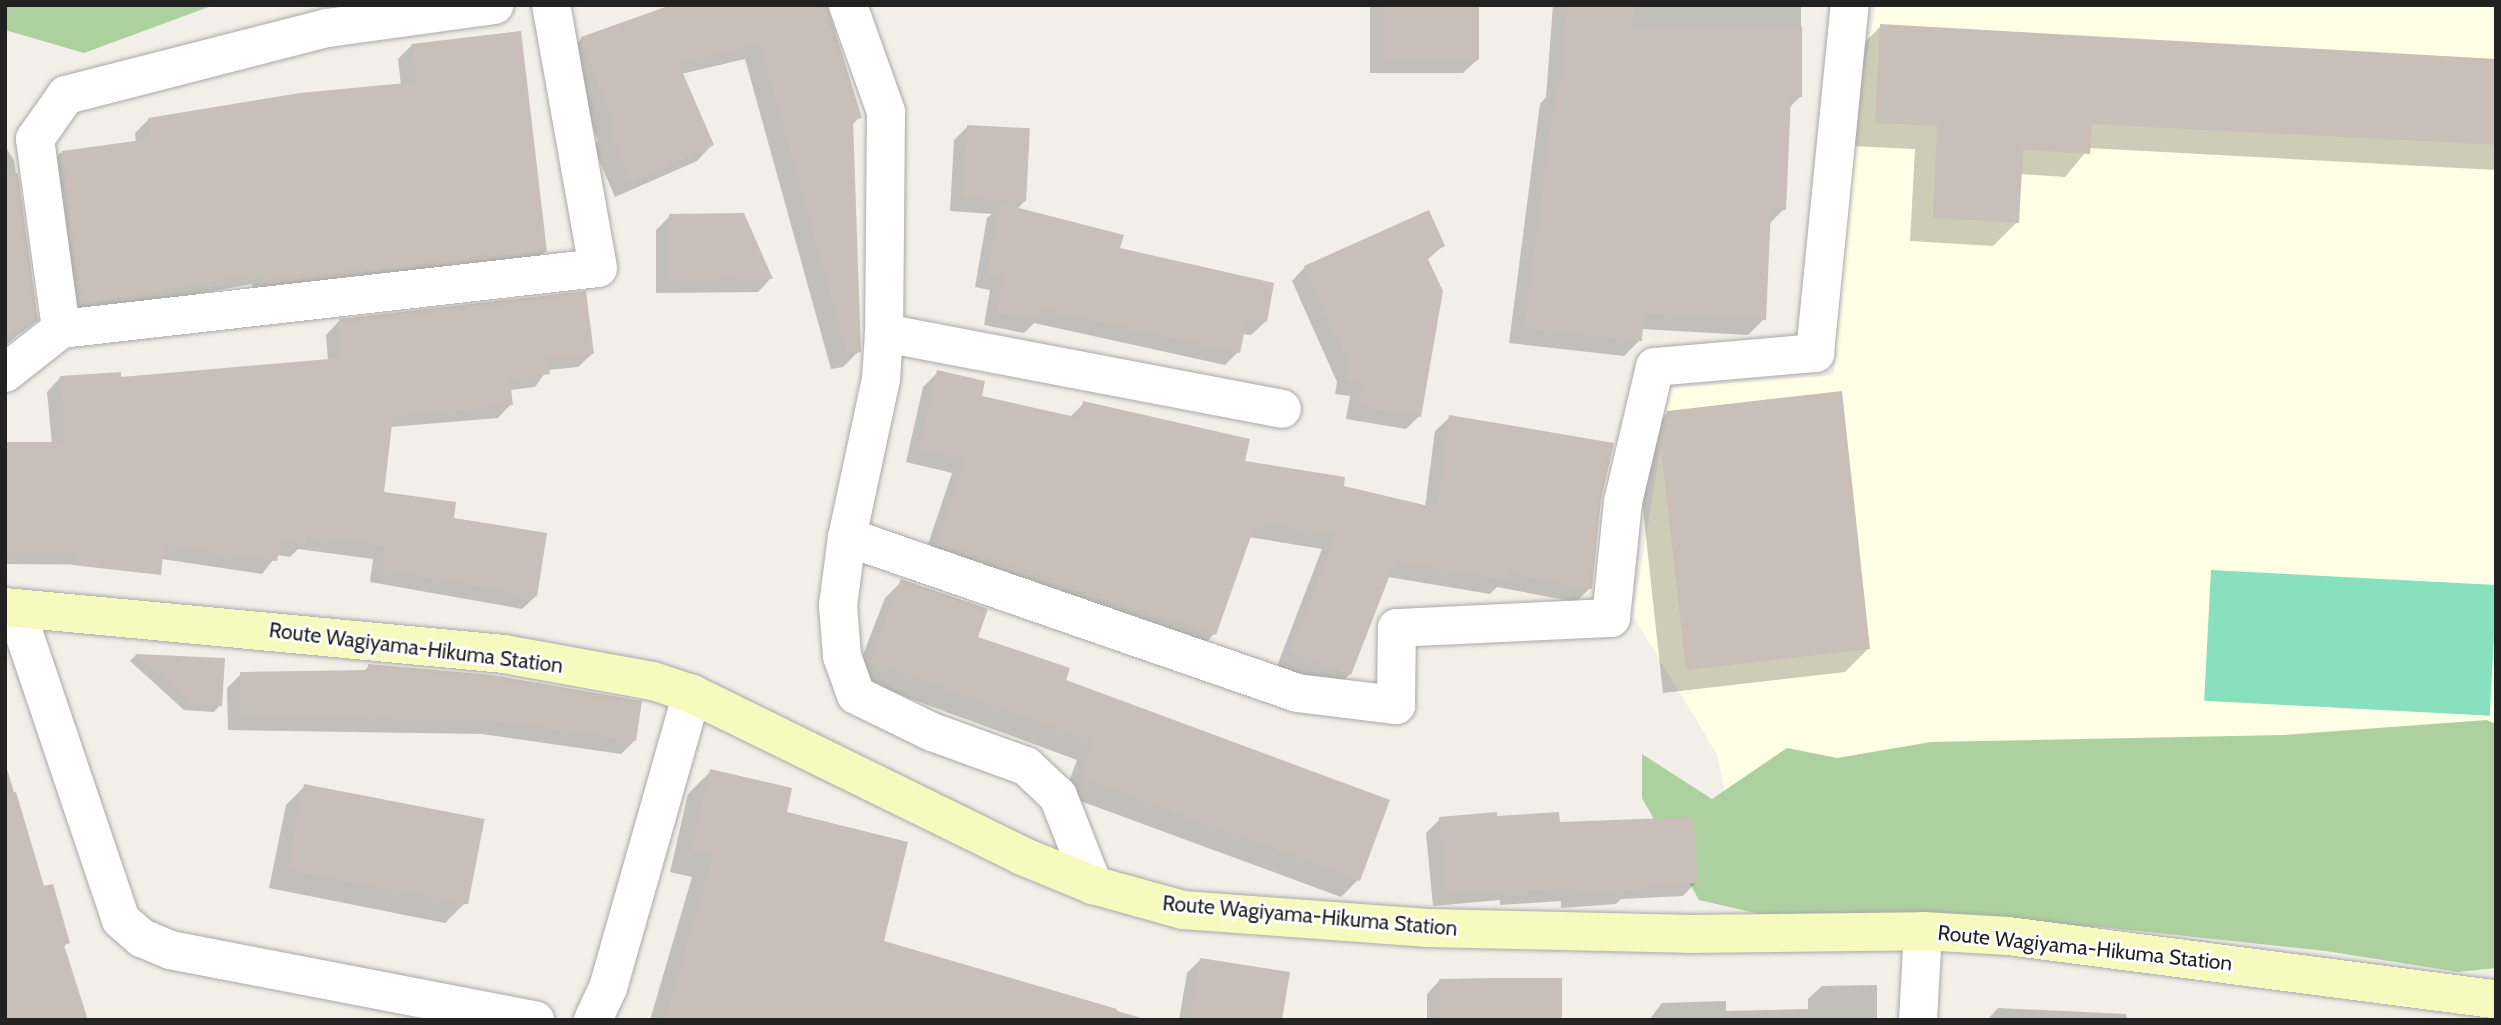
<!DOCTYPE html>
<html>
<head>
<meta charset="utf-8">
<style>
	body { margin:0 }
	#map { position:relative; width:2501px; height:1025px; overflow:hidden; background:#f2efe9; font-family:Cabin,sans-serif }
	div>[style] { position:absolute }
	.education>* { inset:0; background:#ffffe5 }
	.forest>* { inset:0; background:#add19e }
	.pitch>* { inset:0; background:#88e0be; transform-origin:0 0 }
	.shadow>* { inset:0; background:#0003 }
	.building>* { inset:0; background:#c7bfb8; transform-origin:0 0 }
	.roads { filter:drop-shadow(0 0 2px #a9a9a9) drop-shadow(0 0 2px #a9a9a9) }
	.minor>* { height:38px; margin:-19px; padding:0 19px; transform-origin:19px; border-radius:19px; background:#fff }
	.secondary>* { height:38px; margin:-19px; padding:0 19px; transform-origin:19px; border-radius:19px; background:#f7fabf }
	span { translate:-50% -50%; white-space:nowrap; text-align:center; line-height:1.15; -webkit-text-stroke:5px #fff; paint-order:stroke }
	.street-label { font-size:21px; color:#222 }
	.frame { position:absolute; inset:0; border:7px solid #222; pointer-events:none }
</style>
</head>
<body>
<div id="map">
	<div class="education">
		<div style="clip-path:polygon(1876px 5px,2496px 5px,2496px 935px,1743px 878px,1717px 754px,1633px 616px,1670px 388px,1834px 375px,1855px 121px)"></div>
	</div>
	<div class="forest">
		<div style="clip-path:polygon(5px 5px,214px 5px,84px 53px,5px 30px)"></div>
		<div style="clip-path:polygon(2487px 720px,2496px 724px,2496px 968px,2458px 972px,2326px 951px,2101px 927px,1777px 918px,1699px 900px,1642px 798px,1642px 754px,1712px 799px,1787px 748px,1837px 758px,1931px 742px,2283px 735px)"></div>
	</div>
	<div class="pitch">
		<div style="left:2211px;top:570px;width:286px;height:131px;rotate:3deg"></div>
	</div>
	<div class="shadow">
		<div style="clip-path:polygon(824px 5px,860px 117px,851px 126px,859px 351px,843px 367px,831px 369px,745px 59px,681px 74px,712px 145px,697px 161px,615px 197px,593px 146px,598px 141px,567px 54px,582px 38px)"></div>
		<div style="clip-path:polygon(1370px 5px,1477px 5px,1477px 60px,1463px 73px,1370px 73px)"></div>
		<div style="clip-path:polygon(1553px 5px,1801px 5px,1801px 96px,1789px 108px,1784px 209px,1769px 224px,1764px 319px,1748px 335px,1641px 329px,1640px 340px,1624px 356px,1509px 343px,1540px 104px,1546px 97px)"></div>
		<div style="clip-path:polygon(1881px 26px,2496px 61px,2496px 170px,2089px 148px,2065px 177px,2020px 174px,2017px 222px,1993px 246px,1910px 241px,1915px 149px,1852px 146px,1857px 50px)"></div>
		<div style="clip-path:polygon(412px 45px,545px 251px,531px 265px,254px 296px,252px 284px,67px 317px,46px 167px,60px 153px,136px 143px,135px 133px,149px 119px,401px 85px,398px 59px)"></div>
		<div style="clip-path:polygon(967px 127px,1025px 201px,1017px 209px,1118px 249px,1265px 322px,1251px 335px,1242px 334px,1238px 352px,1225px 365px,1034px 323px,1024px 333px,984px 325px,990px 290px,975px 287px,987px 218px,992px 214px,950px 211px,954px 140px)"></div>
		<div style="clip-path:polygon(5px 146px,14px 160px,36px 319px,5px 346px)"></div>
		<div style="clip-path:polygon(670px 216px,771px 278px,758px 292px,656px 293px,656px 230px)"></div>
		<div style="clip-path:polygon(1443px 246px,1427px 260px,1419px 416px,1406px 429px,1346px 419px,1350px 396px,1335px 394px,1337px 382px,1292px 281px,1305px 267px)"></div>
		<div style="clip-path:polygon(339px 321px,592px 354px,578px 367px,547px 370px,535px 387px,510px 390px,511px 404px,498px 418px,390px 427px,382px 494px,452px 519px,536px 596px,522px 609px,370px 582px,373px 559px,298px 549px,290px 557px,277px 555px,262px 574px,155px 558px,149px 565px,5px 564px,5px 444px,52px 444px,47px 392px,60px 378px,120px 378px,328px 361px,326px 335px)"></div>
		<div style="clip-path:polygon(938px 372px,980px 397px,1069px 418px,1084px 403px,1243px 462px,1425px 507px,1435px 431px,1450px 417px,1600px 499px,1590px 588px,1576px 602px,1497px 587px,1490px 594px,1388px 577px,1350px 674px,1335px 689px,1277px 666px,1322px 549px,1249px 537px,1214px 634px,1200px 649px,923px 559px,952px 473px,906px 462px,923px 387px)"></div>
		<div style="clip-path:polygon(1668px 412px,1869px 648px,1845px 672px,1663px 693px,1638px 464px,1644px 436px)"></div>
		<div style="clip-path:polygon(902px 581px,975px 638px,1064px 681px,1358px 880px,1341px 897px,1064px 795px,1077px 760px,854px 678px,885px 598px)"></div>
		<div style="clip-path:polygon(136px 655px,223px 660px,220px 705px,214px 712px,184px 710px,130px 661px)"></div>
		<div style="clip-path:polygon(369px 666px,635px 740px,621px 754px,482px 734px,228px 730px,227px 688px,241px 674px,363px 672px)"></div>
		<div style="clip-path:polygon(5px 762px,42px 888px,68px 942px,5px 1020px)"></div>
		<div style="clip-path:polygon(711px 771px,882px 942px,1148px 1020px,650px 1020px,692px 877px,670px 872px,688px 794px)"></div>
		<div style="clip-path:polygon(305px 786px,464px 904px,445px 923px,269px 888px,286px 805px)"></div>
		<div style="clip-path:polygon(1440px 819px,1558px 823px,1696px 882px,1683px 896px,1621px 899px,1616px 904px,1561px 908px,1561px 901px,1500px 905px,1500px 900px,1433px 906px,1426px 833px)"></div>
		<div style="clip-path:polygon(1200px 960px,1280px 1020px,1179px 1020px,1187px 973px)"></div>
		<div style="clip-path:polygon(1440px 980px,1560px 1020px,1427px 1020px,1427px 994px)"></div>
		<div style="clip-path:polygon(1877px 985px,1877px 1020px,1649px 1020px,1662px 1003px,1726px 1001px,1726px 1011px,1808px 1009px,1808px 999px,1822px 986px)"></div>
		<div style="clip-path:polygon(1998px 1008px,2126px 1014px,2128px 1020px,1987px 1020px)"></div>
	</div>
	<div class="building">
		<div style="clip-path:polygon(671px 5px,827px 5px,862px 118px,853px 120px,861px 352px,847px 354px,760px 44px,679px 64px,714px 145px,631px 182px,608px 128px,613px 126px,581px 37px)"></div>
		<div style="left:1383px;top:5px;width:96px;height:55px"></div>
		<div style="clip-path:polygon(1567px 5px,1635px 5px,1633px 28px,1802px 26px,1802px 97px,1791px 97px,1786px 210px,1771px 209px,1766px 320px,1644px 313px,1642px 341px,1524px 328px,1556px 86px,1561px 86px)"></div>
		<div style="clip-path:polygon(1880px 24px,2496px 59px,2496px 145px,2092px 124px,2090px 154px,2023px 150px,2019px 223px,1933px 218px,1937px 126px,1875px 123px)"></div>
		<div style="clip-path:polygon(521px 31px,547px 252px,267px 284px,265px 272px,80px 305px,62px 151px,150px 139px,148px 118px,300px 93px,416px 82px,411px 44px)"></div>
		<div style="left:967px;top:125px;width:63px;height:73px;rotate:3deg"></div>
		<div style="clip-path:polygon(18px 173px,38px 320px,21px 333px,5px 336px,5px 175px)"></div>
		<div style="clip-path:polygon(1000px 203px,1124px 235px,1120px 248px,1274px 283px,1267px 322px,1247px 319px,1240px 353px,1042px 309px,1040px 320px,997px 312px,1003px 276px,987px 274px)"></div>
		<div style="clip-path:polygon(1429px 210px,1445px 246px,1426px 255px,1443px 291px,1421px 417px,1359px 406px,1363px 383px,1348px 380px,1350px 367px,1304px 266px)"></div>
		<div style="clip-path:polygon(744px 213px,773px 279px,669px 280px,669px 214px)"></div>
		<div style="clip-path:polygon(586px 291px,594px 354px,548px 359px,550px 374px,510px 380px,513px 405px,393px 416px,384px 492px,456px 502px,454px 518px,547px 533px,537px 597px,382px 569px,385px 546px,307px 536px,305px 545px,281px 541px,277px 561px,164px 545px,161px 575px,72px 565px,74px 552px,5px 552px,5px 442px,65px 442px,60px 376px,121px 372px,121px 377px,341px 358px,339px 319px)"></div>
		<div style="clip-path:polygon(937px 370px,985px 381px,982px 396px,1080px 418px,1083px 401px,1250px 439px,1245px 461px,1345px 477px,1344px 486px,1437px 508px,1449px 415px,1614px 443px,1601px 500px,1592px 589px,1508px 573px,1506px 580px,1395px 562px,1351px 675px,1290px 652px,1335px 535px,1256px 522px,1216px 635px,1004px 568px,936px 545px,965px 459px,919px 448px)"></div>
		<div style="clip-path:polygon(1842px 391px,1870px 649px,1686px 670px,1660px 439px,1667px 411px)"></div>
		<div style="clip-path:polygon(901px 579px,988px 609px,978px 637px,1070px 668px,1066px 680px,1390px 800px,1360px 881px,1080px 777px,1093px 742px,870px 661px)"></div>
		<div style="clip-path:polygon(135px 654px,225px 658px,222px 706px,191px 704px)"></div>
		<div style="clip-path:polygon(368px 664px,492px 675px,642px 701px,636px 741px,496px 721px,241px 717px,240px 672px,368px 670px)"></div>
		<div style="clip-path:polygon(710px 769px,792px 788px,787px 812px,908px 842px,884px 941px,1117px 1009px,1115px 1020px,665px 1020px,713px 855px,691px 850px)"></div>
		<div style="left:304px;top:784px;width:184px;height:87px;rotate:11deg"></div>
		<div style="clip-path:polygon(16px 792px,44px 886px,53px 884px,70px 943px,64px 945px,88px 1020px,5px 1020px,5px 794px)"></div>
		<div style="clip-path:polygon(1497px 812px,1497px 816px,1559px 812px,1560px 822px,1694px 817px,1698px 883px,1574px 895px,1574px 888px,1446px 893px,1439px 817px)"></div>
		<div style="clip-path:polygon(1200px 958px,1290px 972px,1282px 1020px,1189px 1020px)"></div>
		<div style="clip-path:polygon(1495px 978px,1562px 978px,1562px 1020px,1440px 1020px,1439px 979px)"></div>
	</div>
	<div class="roads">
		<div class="minor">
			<div style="left:848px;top:5px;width:114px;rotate:70.4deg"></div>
			<div style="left:886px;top:112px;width:221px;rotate:90.5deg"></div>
			<div style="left:884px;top:333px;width:46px;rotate:93.7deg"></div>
			<div style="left:881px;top:379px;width:162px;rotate:102.1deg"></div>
			<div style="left:847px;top:537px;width:69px;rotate:97.5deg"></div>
			<div style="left:838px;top:605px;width:51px;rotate:85.5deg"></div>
			<div style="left:842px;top:656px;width:41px;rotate:70.3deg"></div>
			<div style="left:856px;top:695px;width:85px;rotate:26deg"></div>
			<div style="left:932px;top:732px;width:100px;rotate:19.9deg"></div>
			<div style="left:1026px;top:766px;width:44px;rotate:43.2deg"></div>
			<div style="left:1058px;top:796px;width:96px;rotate:68.5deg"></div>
			<div style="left:61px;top:329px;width:192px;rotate:-97.8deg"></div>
			<div style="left:35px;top:139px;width:54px;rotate:-54.8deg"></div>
			<div style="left:66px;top:95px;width:269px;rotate:-14.4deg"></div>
			<div style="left:327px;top:28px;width:169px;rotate:-7.8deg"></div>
			<div style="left:884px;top:333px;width:405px;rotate:10.8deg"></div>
			<div style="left:5px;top:373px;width:71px;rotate:-38.2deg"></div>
			<div style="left:61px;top:329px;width:540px;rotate:-6.48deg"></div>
			<div style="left:598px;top:268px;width:267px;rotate:-100.1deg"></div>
			<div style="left:847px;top:537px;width:476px;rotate:19.1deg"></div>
			<div style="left:1297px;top:693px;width:100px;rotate:6.9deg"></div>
			<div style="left:1396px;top:705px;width:77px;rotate:-89.3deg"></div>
			<div style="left:1397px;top:628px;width:214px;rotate:-2.7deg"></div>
			<div style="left:1611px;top:618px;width:117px;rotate:-84.1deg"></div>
			<div style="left:1623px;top:502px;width:139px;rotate:-76.7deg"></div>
			<div style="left:1655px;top:367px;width:161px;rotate:-5deg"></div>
			<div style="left:1815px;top:353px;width:350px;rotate:-84.3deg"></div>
			<div style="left:16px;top:610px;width:327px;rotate:71.3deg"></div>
			<div style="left:121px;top:920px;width:28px;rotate:41deg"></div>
			<div style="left:142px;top:938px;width:30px;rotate:23deg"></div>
			<div style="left:170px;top:950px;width:372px;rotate:10.9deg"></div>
			<div style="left:593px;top:1020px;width:35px;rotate:-65deg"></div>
			<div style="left:608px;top:988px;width:306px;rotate:-74.1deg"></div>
			<div style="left:1918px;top:1020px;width:89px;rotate:-86.8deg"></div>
		</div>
		<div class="secondary">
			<div style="left:5px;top:607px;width:501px;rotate:5.38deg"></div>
			<div style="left:504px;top:654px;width:151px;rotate:10.3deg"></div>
			<div style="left:653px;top:681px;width:41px;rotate:18.4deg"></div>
			<div style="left:692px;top:694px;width:368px;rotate:26.1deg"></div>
			<div style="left:1022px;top:856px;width:77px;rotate:22.2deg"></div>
			<div style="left:1093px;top:885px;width:93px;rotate:15.5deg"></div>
			<div style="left:1183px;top:910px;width:246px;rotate:4.2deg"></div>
			<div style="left:1428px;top:928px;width:263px;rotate:1.3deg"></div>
			<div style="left:1691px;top:934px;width:232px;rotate:-0.7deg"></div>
			<div style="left:1923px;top:931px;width:85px;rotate:3.4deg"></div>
			<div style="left:2008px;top:936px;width:492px;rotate:7.4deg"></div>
		</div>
	</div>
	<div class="street-label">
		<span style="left:416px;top:648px;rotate:7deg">Route Wagiyama-Hikuma Station</span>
		<span style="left:1310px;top:916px;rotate:5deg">Route Wagiyama-Hikuma Station</span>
		<span style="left:2085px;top:948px;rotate:6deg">Route Wagiyama-Hikuma Station</span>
	</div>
	<div class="frame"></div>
</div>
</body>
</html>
